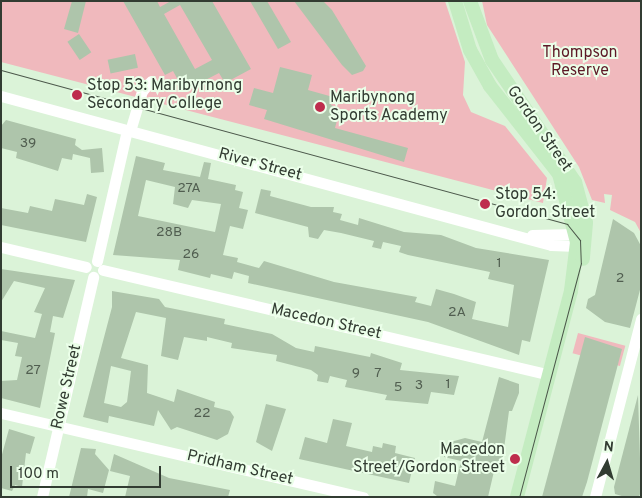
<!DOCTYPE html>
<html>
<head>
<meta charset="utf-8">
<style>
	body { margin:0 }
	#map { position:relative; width:642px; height:498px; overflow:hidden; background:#dbf3d8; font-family:Overpass,sans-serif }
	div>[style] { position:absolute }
	.green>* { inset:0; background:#f0b9bd; transform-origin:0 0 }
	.building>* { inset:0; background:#aec5ab; transform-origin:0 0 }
	.minor>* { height:11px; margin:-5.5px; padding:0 5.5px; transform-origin:5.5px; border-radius:5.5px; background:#fff }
	.major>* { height:14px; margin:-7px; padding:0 7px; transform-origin:7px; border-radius:7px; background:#c4ecc1 }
	.tram>* { height:1px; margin:-0.5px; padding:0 0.5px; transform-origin:0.5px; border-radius:0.5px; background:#4b574a }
	.dots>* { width:14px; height:14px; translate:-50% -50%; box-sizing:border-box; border:2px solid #ebffe9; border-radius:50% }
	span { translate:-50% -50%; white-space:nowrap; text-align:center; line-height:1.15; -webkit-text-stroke:4px #ebffe9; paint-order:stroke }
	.number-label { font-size:14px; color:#515e50 }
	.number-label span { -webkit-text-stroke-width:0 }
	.park-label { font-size:16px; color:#5d1926 }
	.poi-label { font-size:16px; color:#323c32 }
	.left { translate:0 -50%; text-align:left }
	.right { translate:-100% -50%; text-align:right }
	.street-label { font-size:16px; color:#323c32 }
	.frame { position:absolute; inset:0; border:2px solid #323c32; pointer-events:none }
	.north { position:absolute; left:582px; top:438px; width:50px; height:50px; -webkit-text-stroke:4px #ebffe9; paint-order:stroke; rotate:6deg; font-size:14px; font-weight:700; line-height:20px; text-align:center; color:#323c32 }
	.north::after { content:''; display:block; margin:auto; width:18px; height:22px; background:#323c32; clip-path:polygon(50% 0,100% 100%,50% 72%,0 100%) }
	.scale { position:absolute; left:10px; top:466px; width:151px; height:22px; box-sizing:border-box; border:2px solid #323c32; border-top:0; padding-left:6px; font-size:15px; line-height:18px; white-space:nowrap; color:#323c32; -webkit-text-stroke:4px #ebffe9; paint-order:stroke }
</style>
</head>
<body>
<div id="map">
	<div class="green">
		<div style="clip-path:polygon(1px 1px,445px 1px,465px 62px,463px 95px,471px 112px,505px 126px,547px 178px,543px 203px,1px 62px)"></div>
		<div style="clip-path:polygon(482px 1px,641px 1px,641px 233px,635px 222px,610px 210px,612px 195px,604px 194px,605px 203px,592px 200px,579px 167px,487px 25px)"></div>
		<div style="left:578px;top:333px;width:49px;height:21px;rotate:15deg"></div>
	</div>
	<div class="building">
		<div style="clip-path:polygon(72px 1px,86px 1px,78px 33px,64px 29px)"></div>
		<div style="clip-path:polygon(evenodd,123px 1px,157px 1px,160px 7px,171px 1px,212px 1px,251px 69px,225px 83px,219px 73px,184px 91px,173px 71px,165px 75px,123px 1px,180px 5px,212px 60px,195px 69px,164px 14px,180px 5px)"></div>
		<div style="clip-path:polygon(250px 1px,267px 1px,291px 42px,278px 49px)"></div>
		<div style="clip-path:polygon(294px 1px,323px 1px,332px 10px,366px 66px,363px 71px,352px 75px,342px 65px)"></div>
		<div style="left:79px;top:34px;width:22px;height:14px;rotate:56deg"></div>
		<div style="left:135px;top:54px;width:14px;height:28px;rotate:78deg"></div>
		<div style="clip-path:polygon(280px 67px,312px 75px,308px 90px,333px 97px,331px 105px,340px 109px,335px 128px,408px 148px,404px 162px,264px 119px,267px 110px,249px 105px,254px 88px,273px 93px)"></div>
		<div style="clip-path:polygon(6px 120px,76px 139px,75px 145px,82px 150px,102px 148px,104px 172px,91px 173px,90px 158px,73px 154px,72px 160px,62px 158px,58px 171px,16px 158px,17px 152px,1px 148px,1px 126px)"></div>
		<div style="clip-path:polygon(evenodd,136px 156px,165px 163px,163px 170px,200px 177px,204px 162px,211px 163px,208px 179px,236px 185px,235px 190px,243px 192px,239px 208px,248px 210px,243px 229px,230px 226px,223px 255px,238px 258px,237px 262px,259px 268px,264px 261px,334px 282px,417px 297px,415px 302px,431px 306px,436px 289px,454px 294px,476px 302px,472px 319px,508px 327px,514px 285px,488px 279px,490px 272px,408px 255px,399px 252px,401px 246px,383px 242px,381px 249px,372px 247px,374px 241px,341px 233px,324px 230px,318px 239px,309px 237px,308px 227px,255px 213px,261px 189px,271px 191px,270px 196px,311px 207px,334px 207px,333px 212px,342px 214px,340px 220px,358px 225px,359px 218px,404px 232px,441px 235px,476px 248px,549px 260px,530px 342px,522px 340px,519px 355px,428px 322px,248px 283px,249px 276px,234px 272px,232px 279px,211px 274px,210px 278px,178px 270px,180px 260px,113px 255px,136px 156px,146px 180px,175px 187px,173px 204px,188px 208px,192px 200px,221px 204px,215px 232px,138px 216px,146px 180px)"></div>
		<div style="clip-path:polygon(87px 194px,97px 197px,86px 242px,1px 225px,1px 208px,28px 213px,30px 206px,52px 211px,55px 199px,84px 205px)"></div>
		<div style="clip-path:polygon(613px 219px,634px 233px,641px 246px,641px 286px,630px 328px,605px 322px,586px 308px,588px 299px,595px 295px)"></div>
		<div style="clip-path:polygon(1px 269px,75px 280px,63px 318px,53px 316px,50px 332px,55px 333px,40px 408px,1px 398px,1px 381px,17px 380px,22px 357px,15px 356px,18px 343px,1px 340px,1px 331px,35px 338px,42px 314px,34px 312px,45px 288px,14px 281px,1px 302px)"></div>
		<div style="clip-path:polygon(evenodd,112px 291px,159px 299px,165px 307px,225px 319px,224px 324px,272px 334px,296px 348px,314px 352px,315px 346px,370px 357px,371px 353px,402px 363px,400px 370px,459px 376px,454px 395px,431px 392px,428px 404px,385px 400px,387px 395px,345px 387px,347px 380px,330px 376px,328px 383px,317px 381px,318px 375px,311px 370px,276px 361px,277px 355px,231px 348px,232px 343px,207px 337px,207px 341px,184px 337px,178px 360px,161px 356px,166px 318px,136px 312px,121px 358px,148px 365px,147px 393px,174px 402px,177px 389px,215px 402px,214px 407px,230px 411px,234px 417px,228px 434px,217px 440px,177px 427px,171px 430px,158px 410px,154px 426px,109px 416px,108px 423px,83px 417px,112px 307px,112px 291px,111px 366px,131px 371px,127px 402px,121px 407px,104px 403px,111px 366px)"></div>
		<div style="clip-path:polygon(585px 337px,622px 349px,587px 482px,582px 497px,542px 497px)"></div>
		<div style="clip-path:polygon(499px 377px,519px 384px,519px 393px,512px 411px,509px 411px,502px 464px,495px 467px,488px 497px,437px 496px,433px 493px,435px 481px,455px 486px,461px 461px,444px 457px,447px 443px,465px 438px,482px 442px)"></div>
		<div style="clip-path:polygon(638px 395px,641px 491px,639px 497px,625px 497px,615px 494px,614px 487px)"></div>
		<div style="clip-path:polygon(266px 404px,286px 409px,272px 451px,256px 442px)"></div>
		<div style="clip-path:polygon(333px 419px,352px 423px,346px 446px,372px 452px,373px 446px,382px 448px,383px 443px,396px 446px,395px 453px,415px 458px,409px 483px,299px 459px,305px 437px,327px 443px)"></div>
		<div style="clip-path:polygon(9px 429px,35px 437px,30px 454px,26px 453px,22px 487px,15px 485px,12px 491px,1px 488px,1px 458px)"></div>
		<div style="clip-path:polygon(81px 448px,96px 449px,95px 454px,109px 470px,103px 493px,88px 489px,87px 497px,69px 497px)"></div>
		<div style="clip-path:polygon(114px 454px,169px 478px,230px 490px,228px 497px,125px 497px,130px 476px,110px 471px)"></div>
	</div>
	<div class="minor">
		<div style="left:1px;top:96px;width:570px;rotate:15.16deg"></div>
		<div style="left:551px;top:245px;width:26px;rotate:2deg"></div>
		<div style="left:130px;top:131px;width:42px;rotate:-73.3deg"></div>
		<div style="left:142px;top:91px;width:13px;rotate:-48deg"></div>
		<div style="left:532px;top:235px;width:43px;rotate:-1.3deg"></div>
		<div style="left:1px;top:247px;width:87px;rotate:13.2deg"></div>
		<div style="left:97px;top:261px;width:134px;rotate:-77.1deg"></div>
		<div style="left:103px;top:270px;width:458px;rotate:13.2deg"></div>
		<div style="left:1px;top:413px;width:372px;rotate:13.1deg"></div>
		<div style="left:42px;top:497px;width:226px;rotate:-76.9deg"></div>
		<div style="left:595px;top:497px;width:184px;rotate:-75.5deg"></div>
	</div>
	<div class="major">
		<div style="left:455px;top:1px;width:51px;rotate:73deg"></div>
		<div style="left:470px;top:50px;width:41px;rotate:60.9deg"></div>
		<div style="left:490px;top:86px;width:112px;rotate:51.9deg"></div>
		<div style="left:559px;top:174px;width:70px;rotate:75.2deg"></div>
		<div style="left:577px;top:242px;width:49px;rotate:97deg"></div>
		<div style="left:571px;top:291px;width:213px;rotate:104.7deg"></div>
		<div style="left:470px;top:1px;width:63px;rotate:69.6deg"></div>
		<div style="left:492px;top:60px;width:148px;rotate:55.8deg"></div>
		<div style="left:575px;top:182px;width:42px;rotate:75deg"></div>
		<div style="left:586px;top:223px;width:36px;rotate:95deg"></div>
	</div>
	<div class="tram">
		<div style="left:1px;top:70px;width:587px;rotate:15.22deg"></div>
		<div style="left:567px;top:224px;width:21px;rotate:51deg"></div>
		<div style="left:580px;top:240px;width:23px;rotate:88deg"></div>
		<div style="left:581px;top:263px;width:242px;rotate:104.8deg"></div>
	</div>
	<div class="dots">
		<div style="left:77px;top:95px;background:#be2d4d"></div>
		<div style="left:320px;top:107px;background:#be2d4d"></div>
		<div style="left:485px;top:204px;background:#be2d4d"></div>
		<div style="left:515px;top:459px;background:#be2d4d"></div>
	</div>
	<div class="number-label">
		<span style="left:28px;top:144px">39</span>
		<span style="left:189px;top:189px">27A</span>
		<span style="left:169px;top:233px">28B</span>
		<span style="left:191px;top:255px">26</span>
		<span style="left:499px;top:264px">1</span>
		<span style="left:620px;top:279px">2</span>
		<span style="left:457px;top:313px">2A</span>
		<span style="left:33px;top:371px">27</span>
		<span style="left:356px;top:374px">9</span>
		<span style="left:378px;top:374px">7</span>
		<span style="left:448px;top:385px">1</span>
		<span style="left:419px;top:386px">3</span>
		<span style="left:398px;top:388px">5</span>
		<span style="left:202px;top:414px">22</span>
	</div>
	<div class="park-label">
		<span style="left:580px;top:62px">Thompson<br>Reserve</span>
	</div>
	<div class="poi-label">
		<span class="left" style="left:87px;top:95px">Stop 53: Maribyrnong<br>Secondary College</span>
		<span class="left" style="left:330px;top:107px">Maribynong<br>Sports Academy</span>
		<span class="left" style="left:495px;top:204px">Stop 54:<br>Gordon Street</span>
		<span class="right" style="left:505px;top:459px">Macedon<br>Street/Gordon Street</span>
	</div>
	<div class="street-label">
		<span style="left:539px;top:129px;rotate:55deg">Gordon Street</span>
		<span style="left:260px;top:165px;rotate:15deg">River Street</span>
		<span style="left:326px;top:322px;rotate:13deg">Macedon Street</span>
		<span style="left:67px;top:387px;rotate:-77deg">Rowe Street</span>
		<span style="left:240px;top:468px;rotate:13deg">Pridham Street</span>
	</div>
	<div class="frame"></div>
	<div class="north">N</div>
	<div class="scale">100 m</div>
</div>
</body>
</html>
